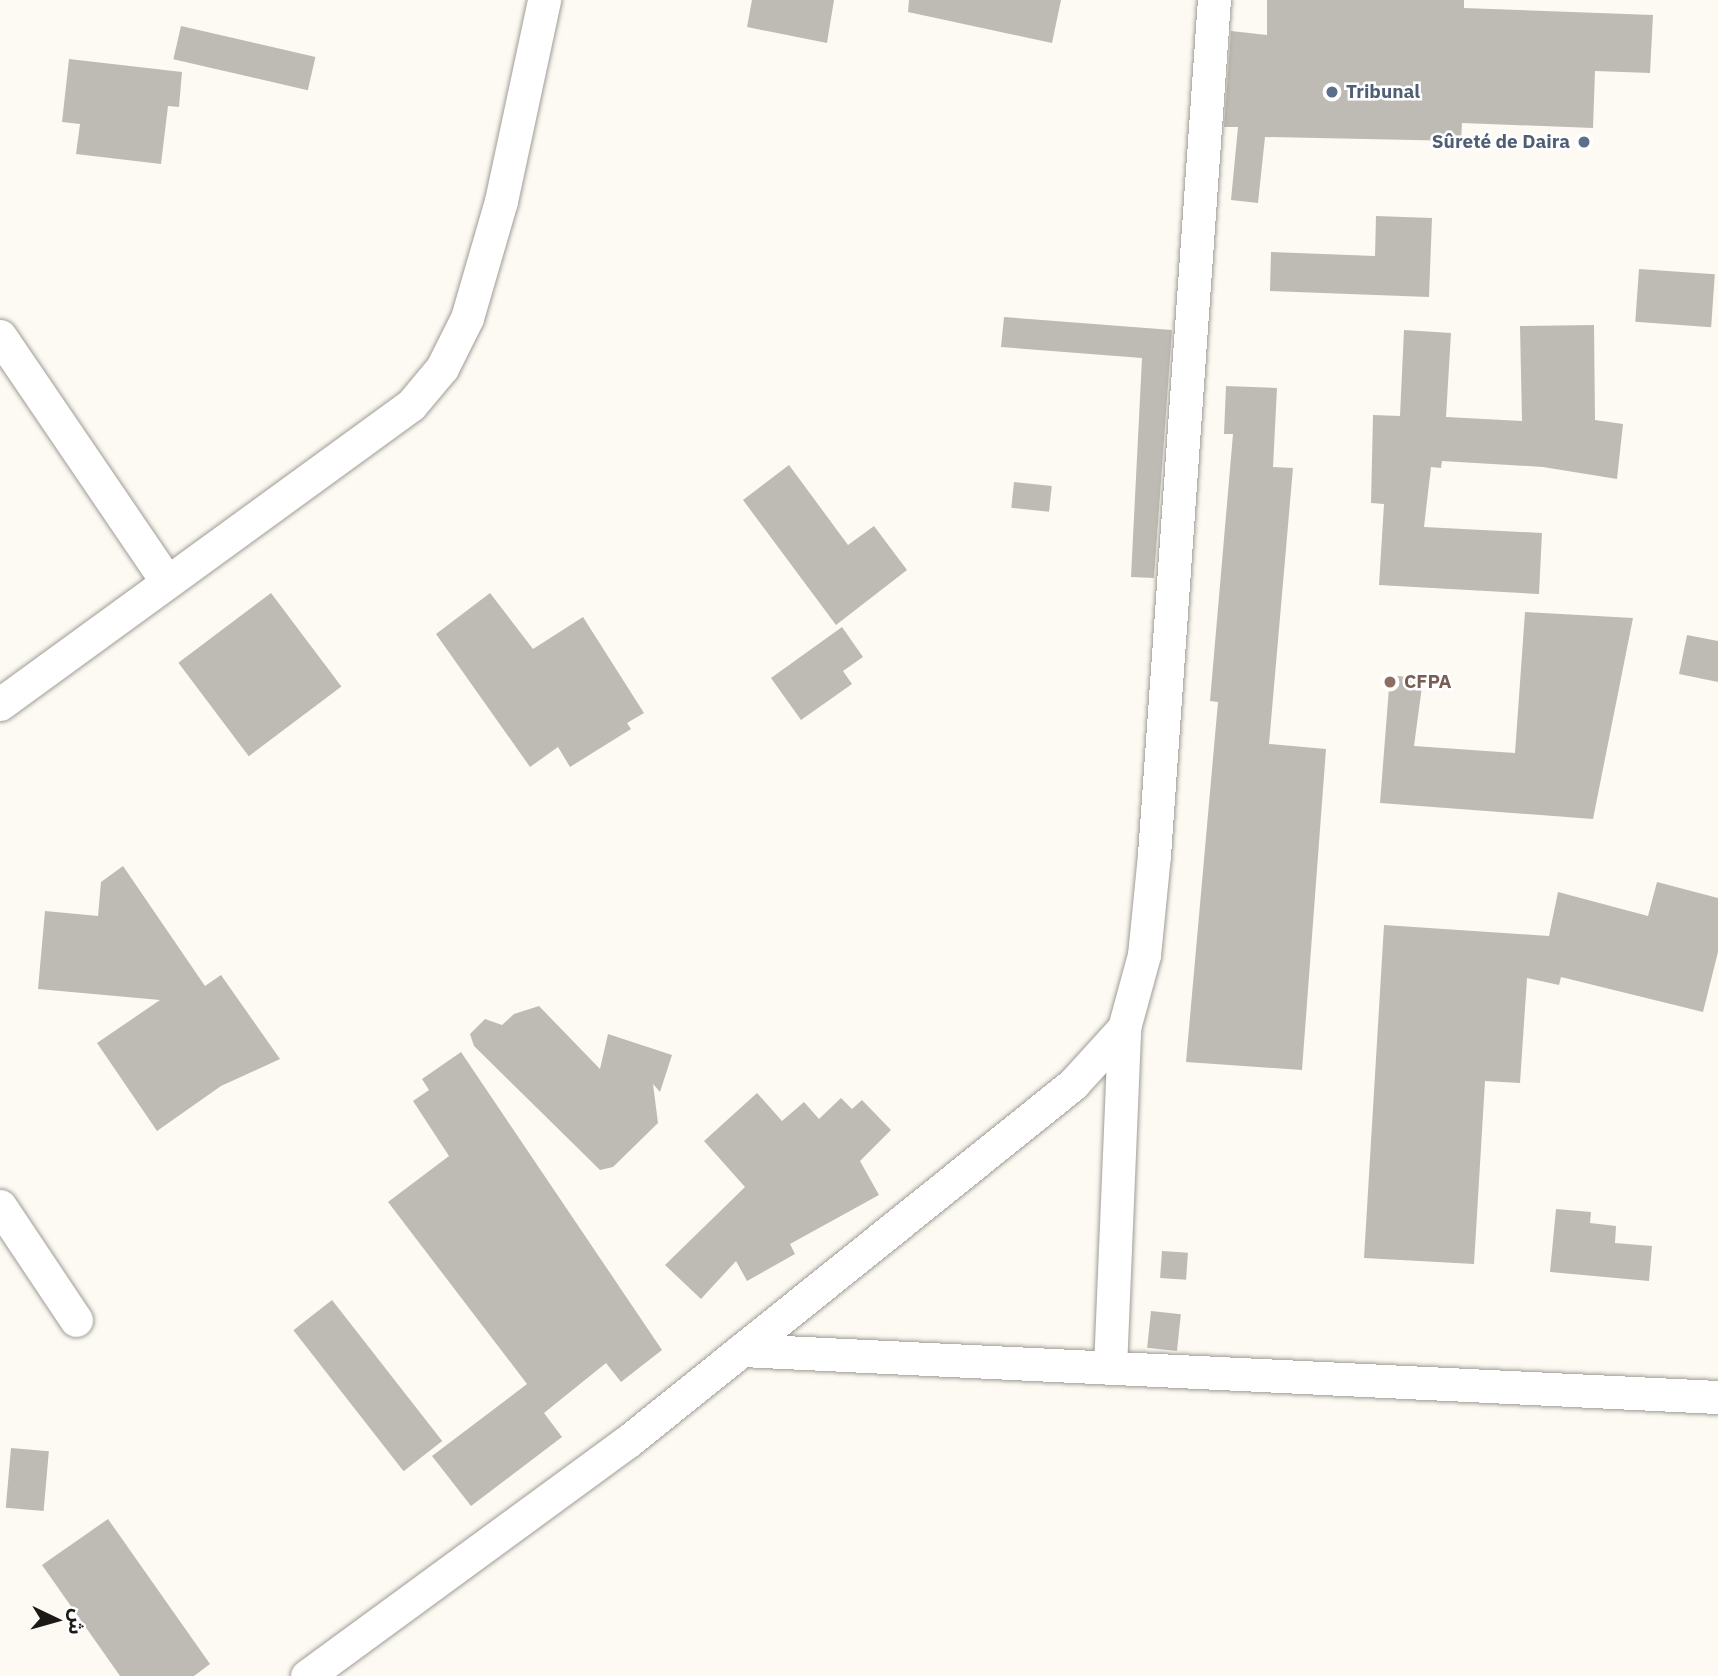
<!DOCTYPE html>
<html>
<head>
<meta charset="utf-8">
<style>
	body { margin:0 }
	#map { position:relative; width:1718px; height:1676px; overflow:hidden; background:#fdfaf3; font-family:"IBM Plex Sans","Noto Sans Arabic",sans-serif }
	div>[style] { position:absolute }
	.building>* { inset:0; background:#bebbb4; transform-origin:0 0 }
	.roads { filter:drop-shadow(0 0 2px #9f9c96) drop-shadow(0 0 2px #9f9c96) }
	.street>* { height:33px; margin:-16.5px; padding:0 16.5px; transform-origin:16.5px; border-radius:16.5px; background:#fff }
	.dots>* { width:19px; height:19px; translate:-50% -50%; box-sizing:border-box; border:4px solid #fff; border-radius:50% }
	span { translate:-50% -50%; white-space:nowrap; text-align:center; line-height:1.15; -webkit-text-stroke:5px #fff; paint-order:stroke }
	.service-label { font-size:19px; color:#4e5e75; font-weight:700 }
	.left { translate:0 -50%; text-align:left }
	.right { translate:-100% -50%; text-align:right }
	.education-label { font-size:19px; color:#785e54; font-weight:700 }
	.north { position:absolute; left:21px; top:1585px; width:70px; height:70px; -webkit-text-stroke:5px #fff; paint-order:stroke; rotate:95deg; font-size:19px; font-weight:700; line-height:28px; text-align:center; color:#1b1a17 }
	.north::after { content:''; display:block; margin:auto; width:24px; height:32px; background:#1b1a17; clip-path:polygon(50% 0,100% 100%,50% 72%,0 100%) }
</style>
</head>
<body>
<div id="map">
	<div class="building">
		<div style="clip-path:polygon(752px 0,834px 0,827px 43px,747px 27px)"></div>
		<div style="clip-path:polygon(909px 0,1061px 0,1052px 43px,908px 12px)"></div>
		<div style="clip-path:polygon(1267px 0,1464px 0,1464px 8px,1653px 15px,1650px 73px,1595px 71px,1593px 128px,1462px 123px,1461px 141px,1265px 137px,1258px 203px,1231px 200px,1238px 127px,1224px 127px,1231px 31px,1267px 35px)"></div>
		<div style="left:181px;top:26px;width:138px;height:34px;rotate:13deg"></div>
		<div style="clip-path:polygon(69px 59px,182px 72px,179px 107px,168px 106px,161px 164px,76px 154px,80px 124px,62px 122px)"></div>
		<div style="clip-path:polygon(1376px 216px,1432px 218px,1429px 297px,1270px 291px,1271px 252px,1375px 256px)"></div>
		<div style="left:1639px;top:269px;width:76px;height:53px;rotate:4deg"></div>
		<div style="clip-path:polygon(1004px 317px,1172px 330px,1154px 578px,1131px 577px,1142px 358px,1001px 347px)"></div>
		<div style="clip-path:polygon(1594px 325px,1595px 420px,1623px 424px,1617px 479px,1543px 467px,1442px 461px,1441px 468px,1431px 467px,1424px 527px,1542px 533px,1539px 594px,1379px 585px,1384px 504px,1371px 503px,1373px 415px,1400px 416px,1404px 330px,1451px 333px,1446px 417px,1522px 421px,1520px 326px)"></div>
		<div style="clip-path:polygon(1226px 386px,1277px 388px,1273px 467px,1293px 468px,1269px 744px,1326px 749px,1302px 1070px,1186px 1062px,1218px 702px,1210px 701px,1233px 434px,1224px 434px)"></div>
		<div style="clip-path:polygon(789px 465px,848px 545px,874px 526px,907px 570px,836px 625px,743px 500px)"></div>
		<div style="left:1014px;top:482px;width:38px;height:26px;rotate:6deg"></div>
		<div style="left:271px;top:593px;width:117px;height:116px;rotate:53deg"></div>
		<div style="clip-path:polygon(490px 593px,533px 649px,583px 617px,644px 713px,627px 723px,631px 729px,570px 767px,558px 747px,530px 767px,436px 634px)"></div>
		<div style="clip-path:polygon(1525px 612px,1633px 618px,1593px 819px,1380px 803px,1390px 675px,1423px 679px,1414px 746px,1515px 753px)"></div>
		<div style="clip-path:polygon(842px 627px,863px 657px,843px 671px,852px 684px,801px 720px,771px 678px)"></div>
		<div style="clip-path:polygon(1687px 635px,1718px 641px,1718px 682px,1679px 674px)"></div>
		<div style="clip-path:polygon(123px 866px,205px 986px,221px 975px,280px 1059px,221px 1086px,157px 1131px,97px 1043px,160px 1000px,38px 989px,45px 911px,98px 916px,101px 882px)"></div>
		<div style="clip-path:polygon(1657px 882px,1718px 898px,1718px 952px,1703px 1012px,1561px 977px,1559px 985px,1527px 978px,1520px 1083px,1485px 1081px,1474px 1264px,1364px 1258px,1384px 925px,1549px 936px,1558px 892px,1648px 916px)"></div>
		<div style="clip-path:polygon(539px 1006px,600px 1069px,608px 1034px,672px 1055px,660px 1092px,653px 1084px,658px 1123px,613px 1167px,600px 1170px,474px 1046px,470px 1034px,485px 1019px,502px 1025px,514px 1014px)"></div>
		<div style="clip-path:polygon(461px 1052px,662px 1350px,621px 1382px,606px 1363px,544px 1413px,562px 1437px,471px 1506px,432px 1456px,527px 1384px,388px 1202px,449px 1156px,413px 1101px,429px 1090px,422px 1079px)"></div>
		<div style="clip-path:polygon(757px 1093px,782px 1121px,804px 1102px,819px 1119px,841px 1098px,852px 1109px,862px 1100px,891px 1130px,860px 1161px,879px 1195px,790px 1244px,795px 1254px,747px 1281px,736px 1261px,701px 1299px,665px 1265px,745px 1187px,704px 1141px)"></div>
		<div style="clip-path:polygon(1556px 1209px,1591px 1212px,1590px 1223px,1616px 1226px,1615px 1243px,1652px 1246px,1649px 1281px,1550px 1272px)"></div>
		<div style="left:1162px;top:1251px;width:26px;height:27px;rotate:4deg"></div>
		<div style="left:332px;top:1300px;width:179px;height:49px;rotate:52deg"></div>
		<div style="left:1151px;top:1311px;width:30px;height:37px;rotate:6deg"></div>
		<div style="left:11px;top:1448px;width:38px;height:60px;rotate:5deg"></div>
		<div style="clip-path:polygon(108px 1519px,210px 1664px,194px 1676px,120px 1676px,42px 1565px)"></div>
	</div>
	<div class="roads">
		<div class="street">
			<div style="left:0;top:336px;width:297px;rotate:55.8deg"></div>
			<div style="left:0;top:704px;width:508px;rotate:-36.04deg"></div>
			<div style="left:411px;top:405px;width:48px;rotate:-50deg"></div>
			<div style="left:442px;top:368px;width:56px;rotate:-63.4deg"></div>
			<div style="left:467px;top:318px;width:122px;rotate:-73.8deg"></div>
			<div style="left:501px;top:201px;width:206px;rotate:-77.9deg"></div>
			<div style="left:0;top:1206px;width:137px;rotate:56.3deg"></div>
			<div style="left:742px;top:1350px;width:977px;rotate:2.76deg"></div>
			<div style="left:1110px;top:1368px;width:340px;rotate:-87.6deg"></div>
			<div style="left:307px;top:1676px;width:396px;rotate:-36.2deg"></div>
			<div style="left:627px;top:1442px;width:572px;rotate:-38.75deg"></div>
			<div style="left:1073px;top:1084px;width:76px;rotate:-47.7deg"></div>
			<div style="left:1124px;top:1028px;width:76px;rotate:-74.7deg"></div>
			<div style="left:1144px;top:955px;width:100px;rotate:-84.3deg"></div>
			<div style="left:1154px;top:855px;width:857px;rotate:-85.99deg"></div>
		</div>
	</div>
	<div class="dots">
		<div style="left:1332px;top:92px;background:#5c6f8a"></div>
		<div style="left:1584px;top:142px;background:#5c6f8a"></div>
		<div style="left:1390px;top:682px;background:#8d6e63"></div>
	</div>
	<div class="service-label">
		<span class="left" style="left:1346px;top:92px">Tribunal</span>
		<span class="right" style="left:1570px;top:142px">Sûreté de Daira</span>
	</div>
	<div class="education-label">
		<span class="left" style="left:1404px;top:682px">CFPA</span>
	</div>
	<div class="north">ش</div>
</div>
</body>
</html>
